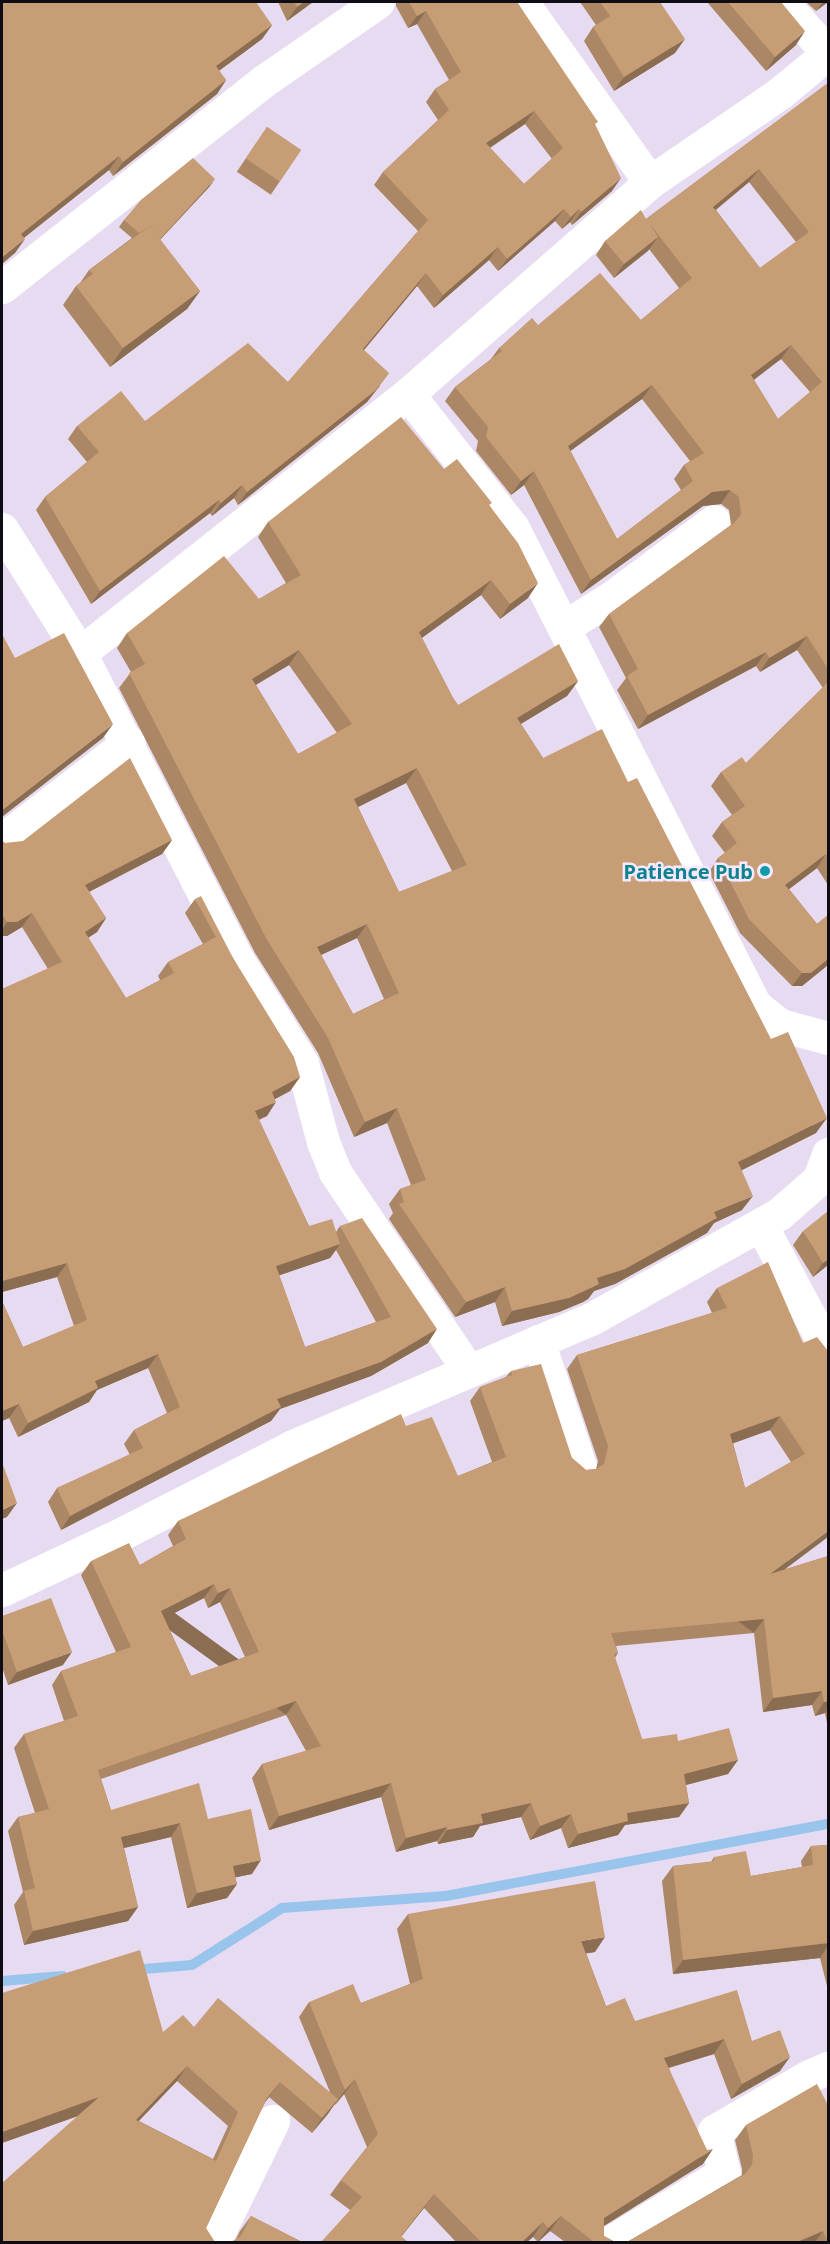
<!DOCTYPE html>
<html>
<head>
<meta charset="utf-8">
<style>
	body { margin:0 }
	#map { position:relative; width:830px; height:2244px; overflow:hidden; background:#e7dbf2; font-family:"Noto Sans",sans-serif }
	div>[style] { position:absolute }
	.stream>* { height:10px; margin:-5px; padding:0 5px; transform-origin:5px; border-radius:5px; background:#99c5ed }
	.minor>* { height:33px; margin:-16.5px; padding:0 16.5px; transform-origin:16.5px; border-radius:16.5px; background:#fff }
	.wall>* { inset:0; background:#ab8765; transform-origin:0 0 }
	.shaded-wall>* { inset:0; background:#8b6e52; transform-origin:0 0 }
	.building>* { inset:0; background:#c79d75; transform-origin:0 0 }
	.dots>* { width:16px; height:16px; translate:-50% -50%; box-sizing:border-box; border:3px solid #f5e8ff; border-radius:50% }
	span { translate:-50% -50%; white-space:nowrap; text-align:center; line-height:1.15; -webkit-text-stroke:5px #f5e8ff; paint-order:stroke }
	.culture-label { font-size:20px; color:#0d838f; font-weight:700 }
	.right { translate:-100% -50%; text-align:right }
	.frame { position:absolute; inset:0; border:3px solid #100c13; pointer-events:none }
</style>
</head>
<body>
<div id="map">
	<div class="stream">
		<div style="left:132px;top:1970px;width:60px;rotate:-4.8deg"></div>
		<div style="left:192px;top:1965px;width:107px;rotate:-32.3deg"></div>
		<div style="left:282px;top:1908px;width:164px;rotate:-4.2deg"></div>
		<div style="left:446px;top:1896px;width:389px;rotate:-10.7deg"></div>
		<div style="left:2px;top:1981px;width:61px;rotate:-4.7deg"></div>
	</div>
	<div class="minor">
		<div style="left:522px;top:2px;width:221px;rotate:54.6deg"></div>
		<div style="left:2px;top:287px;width:335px;rotate:-38.2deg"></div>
		<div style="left:265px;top:80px;width:137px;rotate:-34.6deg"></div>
		<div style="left:408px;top:394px;width:170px;rotate:51.9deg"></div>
		<div style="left:513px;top:528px;width:535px;rotate:63.1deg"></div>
		<div style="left:755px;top:1005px;width:32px;rotate:39deg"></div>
		<div style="left:780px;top:1025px;width:50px;rotate:15.2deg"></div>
		<div style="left:2px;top:529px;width:146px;rotate:57.8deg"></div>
		<div style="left:80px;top:653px;width:348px;rotate:62.8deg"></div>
		<div style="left:239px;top:962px;width:119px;rotate:58deg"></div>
		<div style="left:302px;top:1063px;width:82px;rotate:75.1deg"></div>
		<div style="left:323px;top:1142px;width:32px;rotate:68deg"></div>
		<div style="left:335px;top:1172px;width:239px;rotate:56.1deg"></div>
		<div style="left:564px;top:627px;width:57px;rotate:-32deg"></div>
		<div style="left:612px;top:597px;width:127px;rotate:-36.7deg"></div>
		<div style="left:80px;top:653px;width:418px;rotate:-38.3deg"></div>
		<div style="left:408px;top:394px;width:322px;rotate:-41.2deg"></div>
		<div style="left:650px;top:182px;width:158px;rotate:-34.4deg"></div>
		<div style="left:780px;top:93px;width:62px;rotate:-39.8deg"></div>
		<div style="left:828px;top:53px;width:69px;rotate:-132deg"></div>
		<div style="left:2px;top:840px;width:160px;rotate:-37.7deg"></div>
		<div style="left:761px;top:1225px;width:143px;rotate:62deg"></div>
		<div style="left:538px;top:1341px;width:132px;rotate:71.4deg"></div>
		<div style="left:2px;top:1590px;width:136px;rotate:-25.2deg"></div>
		<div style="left:125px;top:1532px;width:189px;rotate:-27.1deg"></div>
		<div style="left:293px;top:1446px;width:324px;rotate:-23.1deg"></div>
		<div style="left:591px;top:1319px;width:215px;rotate:-29.2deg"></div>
		<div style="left:779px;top:1214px;width:53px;rotate:-41.2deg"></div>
		<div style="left:819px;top:1179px;width:27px;rotate:-70deg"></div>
		<div style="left:214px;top:2242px;width:135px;rotate:-64deg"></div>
		<div style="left:610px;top:2242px;width:133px;rotate:-31.2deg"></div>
		<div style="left:724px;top:2173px;width:43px;rotate:-103.4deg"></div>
		<div style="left:714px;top:2131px;width:110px;rotate:-30.1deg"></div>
		<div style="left:809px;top:2076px;width:21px;rotate:-23deg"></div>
	</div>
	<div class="wall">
		<div style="clip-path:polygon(2px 2px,272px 25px,262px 39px,219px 71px,226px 80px,217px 94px,113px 176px,109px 170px,24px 238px,15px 253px)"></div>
		<div style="clip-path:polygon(278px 2px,313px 2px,287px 21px)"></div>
		<div style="clip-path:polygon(evenodd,396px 2px,517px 2px,595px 126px,612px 191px,572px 225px,570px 222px,562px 229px,555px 221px,498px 271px,489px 260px,434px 308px,417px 286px,364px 350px,380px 386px,367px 402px,238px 505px,234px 498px,212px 516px,210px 513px,91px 604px,36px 510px,45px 497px,87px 462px,68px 439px,77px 426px,145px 421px,288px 382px,418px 231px,374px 185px,383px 172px,438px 120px,426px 102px,435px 89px,449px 80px,417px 24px,408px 28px,396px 6px,396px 2px,525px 124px,552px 159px,524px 184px,490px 148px,525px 124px)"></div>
		<div style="clip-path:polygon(580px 2px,660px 2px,675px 53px,614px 91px,584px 41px,593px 27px,596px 25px)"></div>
		<div style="clip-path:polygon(707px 2px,781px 2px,796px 45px,766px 71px)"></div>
		<div style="clip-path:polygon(806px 2px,828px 2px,816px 11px)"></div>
		<div style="clip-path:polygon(evenodd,828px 83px,828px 885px,817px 868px,789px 889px,817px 924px,828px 915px,828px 965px,802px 986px,792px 986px,740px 933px,709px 872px,718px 858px,725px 853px,712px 836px,722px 822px,732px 815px,711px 786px,721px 772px,746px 763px,823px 688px,797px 650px,760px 672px,756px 666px,638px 729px,617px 690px,626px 678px,599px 627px,609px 614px,731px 525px,729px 510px,721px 504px,703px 506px,581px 594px,524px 485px,511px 495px,476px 451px,478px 441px,445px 401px,455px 387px,491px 359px,499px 348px,538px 325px,641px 320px,679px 288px,649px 249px,614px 278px,596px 255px,605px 241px,646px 219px,828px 83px,749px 182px,796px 242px,760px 268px,716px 210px,749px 182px,828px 83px,781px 359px,810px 392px,778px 419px,754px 380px,781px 359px,828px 83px,642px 399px,690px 461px,684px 465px,674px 479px,681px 490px,617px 539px,570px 451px,642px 399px)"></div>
		<div style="left:267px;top:127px;width:41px;height:54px;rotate:34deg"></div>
		<div style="clip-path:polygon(210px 186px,160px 240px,200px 291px,187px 309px,110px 367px,63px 305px,76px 286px,80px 283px,89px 270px,132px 238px,119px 227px,124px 220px)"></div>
		<div style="clip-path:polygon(evenodd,444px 469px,490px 506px,528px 598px,500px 619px,481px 595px,422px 638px,453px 698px,458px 705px,578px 681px,567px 696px,521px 724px,543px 758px,628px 782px,816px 1133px,742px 1170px,742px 1210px,714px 1223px,707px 1233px,615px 1284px,594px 1291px,588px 1299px,583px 1302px,559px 1312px,502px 1326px,495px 1302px,455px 1317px,389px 1219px,393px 1213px,389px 1204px,400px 1189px,411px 1185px,387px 1123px,354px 1137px,318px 1053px,255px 953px,119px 688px,131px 672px,117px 648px,127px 633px,259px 599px,286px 583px,258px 537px,268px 522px,444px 469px,289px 665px,337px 733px,298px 754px,256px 685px,289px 665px,444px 469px,406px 783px,452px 871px,399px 892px,358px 807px,406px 783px,444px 469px,357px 938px,384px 999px,353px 1014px,321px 955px,357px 938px)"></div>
		<div style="clip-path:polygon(evenodd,172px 840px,162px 854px,89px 892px,106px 918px,97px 932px,88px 938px,126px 998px,160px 980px,158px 976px,168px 962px,203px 944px,185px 913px,195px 899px,233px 958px,300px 1077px,290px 1091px,275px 1099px,267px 1116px,259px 1120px,309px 1226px,336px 1232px,340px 1226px,428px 1343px,371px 1376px,280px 1409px,271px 1421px,61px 1530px,48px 1502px,57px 1488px,130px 1455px,124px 1444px,134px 1430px,167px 1413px,148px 1368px,97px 1390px,89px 1402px,18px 1437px,9px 1418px,2px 1421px,2px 1301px,23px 1347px,74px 1326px,57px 1277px,2px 1292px,2px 989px,48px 969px,22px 927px,7px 936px,2px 936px,2px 841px,5px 843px,172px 840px,336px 1250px,376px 1322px,305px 1347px,279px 1275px,330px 1258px,336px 1250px)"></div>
		<div style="clip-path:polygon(803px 1231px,828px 1265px,813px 1277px,793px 1245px)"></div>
		<div style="clip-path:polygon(evenodd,717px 1288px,803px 1343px,828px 1351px,786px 1569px,828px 1556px,828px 1728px,825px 1713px,815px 1716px,812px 1705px,763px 1712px,754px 1633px,616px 1646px,618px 1653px,615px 1658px,642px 1739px,678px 1741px,738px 1760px,728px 1774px,686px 1785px,689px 1803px,679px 1817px,625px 1825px,618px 1835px,568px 1848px,561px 1828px,530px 1840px,521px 1817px,480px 1826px,473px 1837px,438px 1844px,437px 1841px,396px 1852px,381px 1797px,269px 1830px,252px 1778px,262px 1764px,306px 1751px,286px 1715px,101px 1779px,111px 1810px,208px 1819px,252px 1874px,235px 1877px,237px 1884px,227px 1898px,187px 1908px,171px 1837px,124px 1848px,138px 1907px,128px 1921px,24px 1945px,14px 1905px,23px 1892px,8px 1831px,18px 1817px,35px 1813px,14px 1748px,24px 1734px,64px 1721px,52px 1685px,61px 1671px,116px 1652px,81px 1575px,91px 1561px,140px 1565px,173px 1546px,168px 1535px,178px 1521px,406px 1426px,458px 1476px,492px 1462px,470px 1401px,480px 1387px,506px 1377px,511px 1371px,572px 1458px,586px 1470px,596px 1469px,598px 1461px,567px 1369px,577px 1355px,712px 1313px,707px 1302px,717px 1288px,770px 1430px,791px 1462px,745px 1488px,733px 1443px,770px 1430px,717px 1288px,204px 1598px,208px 1608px,220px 1602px,245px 1657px,191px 1676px,164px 1618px,204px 1598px)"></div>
		<div style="clip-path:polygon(2px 1616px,63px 1665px,8px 1685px,2px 1667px)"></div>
		<div style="clip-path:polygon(828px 1845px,828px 1990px,820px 1958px,673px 1974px,662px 1881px,673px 1866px,711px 1862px,714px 1857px,751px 1876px,802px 1867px,801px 1861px,811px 1846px)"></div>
		<div style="clip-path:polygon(evenodd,408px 1914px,595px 1952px,586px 1953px,606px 2006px,635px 2021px,752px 2041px,780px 2071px,731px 2099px,714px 2054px,669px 2068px,703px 2164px,604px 2226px,604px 2236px,615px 2242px,565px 2242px,550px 2231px,538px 2242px,533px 2237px,527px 2242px,456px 2242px,424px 2208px,402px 2236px,350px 2210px,330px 2195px,341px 2180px,367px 2147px,344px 2094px,335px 2105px,335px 2104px,312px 2133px,269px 2097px,264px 2104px,206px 2228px,78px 2116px,2px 2143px,2px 1993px,163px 2032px,194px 2027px,330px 2092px,299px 2017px,309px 2002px,361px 2003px,410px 1984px,397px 1929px,408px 1914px,177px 2081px,228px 2126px,213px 2159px,139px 2121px,177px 2081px)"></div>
		<div style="clip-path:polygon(828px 2105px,828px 2242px,627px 2242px,742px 2175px,742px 2169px,735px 2140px,746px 2125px)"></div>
		<div style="clip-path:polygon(251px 2216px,302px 2242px,236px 2239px,240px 2231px)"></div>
	</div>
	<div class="shaded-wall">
		<div style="clip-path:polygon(304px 2px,313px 2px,287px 21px,297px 7px)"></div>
		<div style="clip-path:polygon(823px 2px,828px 2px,816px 11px)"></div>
		<div style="clip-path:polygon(426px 11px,417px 24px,408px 28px,417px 16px)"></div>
		<div style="clip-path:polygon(272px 25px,262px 39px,206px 80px,216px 66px)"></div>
		<div style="clip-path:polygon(805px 31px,796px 45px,766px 71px,775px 57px)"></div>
		<div style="clip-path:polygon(685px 39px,675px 53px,614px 91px,624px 77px)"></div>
		<div style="clip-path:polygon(226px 80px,217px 94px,113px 176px,123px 162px)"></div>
		<div style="clip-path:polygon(534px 111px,525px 124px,477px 156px,486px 143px)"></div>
		<div style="clip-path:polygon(119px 156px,109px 170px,11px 248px,21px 234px)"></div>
		<div style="clip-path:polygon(759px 169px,749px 182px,703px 220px,713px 207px)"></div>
		<div style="clip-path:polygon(621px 178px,612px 191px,572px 225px,581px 212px)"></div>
		<div style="clip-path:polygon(215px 179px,210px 186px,148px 252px,153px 246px)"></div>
		<div style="clip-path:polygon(564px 209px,555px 221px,498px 271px,507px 259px)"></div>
		<div style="clip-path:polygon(579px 209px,570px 222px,562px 229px,571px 217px)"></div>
		<div style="clip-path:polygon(658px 237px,648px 251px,614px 278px,624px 264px)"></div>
		<div style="clip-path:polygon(25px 239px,15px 253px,2px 264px,2px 257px)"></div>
		<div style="clip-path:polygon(498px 247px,489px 260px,434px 308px,443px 295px)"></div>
		<div style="clip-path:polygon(426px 273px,417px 286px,354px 362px,363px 349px)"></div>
		<div style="clip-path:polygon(200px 291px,187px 309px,110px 367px,123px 348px)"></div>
		<div style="clip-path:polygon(791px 345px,781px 359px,741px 389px,751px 375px)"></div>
		<div style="clip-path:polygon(389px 373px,367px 402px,238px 505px,247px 492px)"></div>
		<div style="clip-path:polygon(652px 385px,642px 399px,558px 460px,568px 446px)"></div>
		<div style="clip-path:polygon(534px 471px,524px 485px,511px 495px,521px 481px)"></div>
		<div style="clip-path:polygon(242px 485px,234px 498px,212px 516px,221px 503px)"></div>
		<div style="clip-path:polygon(730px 490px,721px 504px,703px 506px,581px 594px,591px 580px,712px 492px)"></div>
		<div style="clip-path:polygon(219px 500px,210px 513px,91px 604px,100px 591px)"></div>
		<div style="clip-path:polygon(491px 580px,481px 595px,409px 647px,419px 632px)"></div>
		<div style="clip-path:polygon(538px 583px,528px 598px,500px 619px,510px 604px)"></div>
		<div style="clip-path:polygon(807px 636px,797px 650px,760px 672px,769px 658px)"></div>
		<div style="clip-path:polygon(299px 650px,289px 665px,242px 693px,252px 679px)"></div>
		<div style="clip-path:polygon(766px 652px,756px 666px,638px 729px,648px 715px)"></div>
		<div style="clip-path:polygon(578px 681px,567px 696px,507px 732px,517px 718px)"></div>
		<div style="clip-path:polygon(113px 724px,103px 738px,2px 817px,2px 810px)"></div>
		<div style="clip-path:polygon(417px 768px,406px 783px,344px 814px,354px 799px)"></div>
		<div style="clip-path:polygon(172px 840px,162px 854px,75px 899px,85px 885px)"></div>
		<div style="clip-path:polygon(826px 854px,817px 868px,776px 899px,785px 885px)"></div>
		<div style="clip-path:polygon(32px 913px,22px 927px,7px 936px,2px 936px,2px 930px,7px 922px)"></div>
		<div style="clip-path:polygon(106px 918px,97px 932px,75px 946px,85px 932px)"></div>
		<div style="clip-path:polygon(367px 924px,357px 938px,306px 962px,317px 947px)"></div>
		<div style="clip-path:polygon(828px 959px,828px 965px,802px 986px,792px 986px,802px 973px)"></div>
		<div style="clip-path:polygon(300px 1077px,290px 1091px,262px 1106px,272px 1092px)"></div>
		<div style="clip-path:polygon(276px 1102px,267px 1116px,245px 1125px,255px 1111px)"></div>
		<div style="clip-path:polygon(397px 1108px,387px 1123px,354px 1137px,365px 1122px)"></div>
		<div style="clip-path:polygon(827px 1118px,816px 1133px,728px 1177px,738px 1162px)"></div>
		<div style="clip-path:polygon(753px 1196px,742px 1210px,714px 1223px,707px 1233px,615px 1284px,594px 1291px,588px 1299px,583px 1302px,559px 1312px,502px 1326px,512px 1311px,597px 1278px,714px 1212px)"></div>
		<div style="clip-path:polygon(340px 1244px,330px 1258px,266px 1280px,276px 1266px)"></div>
		<div style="clip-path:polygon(828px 1259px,828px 1265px,813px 1277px,823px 1263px)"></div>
		<div style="clip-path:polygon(67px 1263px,57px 1277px,2px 1292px,2px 1281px)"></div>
		<div style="clip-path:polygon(505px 1287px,495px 1302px,455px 1317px,466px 1302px)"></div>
		<div style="clip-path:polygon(437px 1329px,428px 1343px,371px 1376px,280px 1409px,271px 1421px,61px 1530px,70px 1516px,277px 1399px)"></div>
		<div style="clip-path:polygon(158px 1354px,148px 1368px,97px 1390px,89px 1402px,18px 1437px,28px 1423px,95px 1381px)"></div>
		<div style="clip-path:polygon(19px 1404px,9px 1418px,2px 1421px,2px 1411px)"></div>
		<div style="clip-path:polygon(780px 1416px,770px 1430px,720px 1448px,730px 1434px)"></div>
		<div style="clip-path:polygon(17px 1503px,7px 1517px,2px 1519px,2px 1510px)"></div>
		<div style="clip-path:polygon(828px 1531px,828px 1537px,760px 1588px,770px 1574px)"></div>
		<div style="clip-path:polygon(214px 1584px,204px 1598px,151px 1625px,161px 1611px)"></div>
		<div style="clip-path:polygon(230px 1588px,220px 1602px,208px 1608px,218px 1593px)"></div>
		<div style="left:764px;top:1619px;width:17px;height:154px;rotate:126deg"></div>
		<div style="clip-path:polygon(72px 1652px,63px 1665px,8px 1685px,17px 1672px)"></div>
		<div style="clip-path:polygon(822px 1691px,812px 1705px,763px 1712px,773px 1698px)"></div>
		<div style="left:296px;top:1701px;width:17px;height:210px;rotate:126deg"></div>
		<div style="clip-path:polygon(828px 1701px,828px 1709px,825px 1713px,815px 1716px,824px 1702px)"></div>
		<div style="clip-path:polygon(738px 1760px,728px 1774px,674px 1788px,684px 1774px)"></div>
		<div style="clip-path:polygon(391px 1783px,381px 1797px,269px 1830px,279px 1816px)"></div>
		<div style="clip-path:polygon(531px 1803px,521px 1817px,480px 1826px,473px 1837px,438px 1844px,447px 1830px,481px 1814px)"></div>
		<div style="clip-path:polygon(689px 1803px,679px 1817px,625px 1825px,618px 1835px,568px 1848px,578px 1834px,627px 1813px)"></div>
		<div style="clip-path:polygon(571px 1814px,561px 1828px,530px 1840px,540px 1826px)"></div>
		<div style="clip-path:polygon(180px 1823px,171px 1837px,111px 1851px,121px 1837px)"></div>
		<div style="clip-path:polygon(447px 1827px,437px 1841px,396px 1852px,406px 1838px)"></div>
		<div style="clip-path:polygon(261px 1860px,252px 1874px,223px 1880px,233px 1866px)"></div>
		<div style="clip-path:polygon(237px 1884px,227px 1898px,187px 1908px,197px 1893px)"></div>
		<div style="clip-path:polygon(138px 1907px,128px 1921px,24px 1945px,33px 1931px)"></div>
		<div style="clip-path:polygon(605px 1937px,595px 1952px,571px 1956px,581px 1941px)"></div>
		<div style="clip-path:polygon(828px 1943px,828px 1946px,820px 1958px,673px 1974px,683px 1960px)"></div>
		<div style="clip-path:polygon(724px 2039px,714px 2054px,654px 2072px,664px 2058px)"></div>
		<div style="clip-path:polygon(790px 2057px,780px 2071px,731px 2099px,742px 2084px)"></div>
		<div style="clip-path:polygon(187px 2066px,177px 2081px,126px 2134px,136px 2120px)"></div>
		<div style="clip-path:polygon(355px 2079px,344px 2094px,335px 2105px,345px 2090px)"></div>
		<div style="clip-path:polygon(280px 2082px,269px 2097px,256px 2113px,267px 2098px)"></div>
		<div style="clip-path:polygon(99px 2097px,89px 2112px,2px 2143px,2px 2132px)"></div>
		<div style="clip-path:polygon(338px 2099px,328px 2114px,312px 2133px,322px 2118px)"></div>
		<div style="clip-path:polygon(713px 2149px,703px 2164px,594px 2232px,604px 2218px)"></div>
		<div style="clip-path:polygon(434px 2194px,424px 2208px,396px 2242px)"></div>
		<div style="clip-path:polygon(561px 2216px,550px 2231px,538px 2242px,548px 2228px)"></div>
		<div style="clip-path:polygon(543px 2222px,533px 2237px,527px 2242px,522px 2242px)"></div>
		<div style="clip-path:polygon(823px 2231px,815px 2242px,797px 2242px)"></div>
	</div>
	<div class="building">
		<div style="clip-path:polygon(2px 2px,256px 2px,272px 25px,216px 66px,226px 80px,123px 162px,119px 156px,21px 234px,25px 239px,2px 257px)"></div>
		<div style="clip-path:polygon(294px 2px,304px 2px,297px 7px)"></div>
		<div style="clip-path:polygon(evenodd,409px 2px,517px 2px,598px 122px,595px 124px,621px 178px,581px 212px,579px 209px,571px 217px,564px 209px,507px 259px,498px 247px,443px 295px,426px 273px,363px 349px,389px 373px,376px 390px,247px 492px,242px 485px,221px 503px,219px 500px,100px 591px,45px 497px,99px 452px,77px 426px,121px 391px,145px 421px,248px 343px,288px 382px,428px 220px,383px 172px,449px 110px,435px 89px,461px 72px,426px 11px,417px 16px,409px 2px,534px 111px,563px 148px,524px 184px,486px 143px,534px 111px)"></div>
		<div style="clip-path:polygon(600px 2px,660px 2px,685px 39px,624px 77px,593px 27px,610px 16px)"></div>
		<div style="clip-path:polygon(728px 2px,781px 2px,805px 31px,775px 57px)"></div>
		<div style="clip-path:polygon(evenodd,828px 83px,828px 669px,807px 636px,769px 658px,766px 652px,648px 715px,627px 676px,638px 669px,609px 614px,735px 522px,741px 514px,739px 497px,730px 490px,712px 492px,591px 580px,534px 471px,521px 481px,486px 437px,488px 427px,455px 387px,502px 351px,499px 348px,532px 318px,538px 325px,600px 273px,641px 320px,692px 278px,649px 223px,658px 237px,624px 264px,605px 241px,641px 210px,646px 219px,828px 83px,759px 169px,809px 232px,760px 268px,713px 207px,759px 169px,828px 83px,791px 345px,822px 382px,778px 419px,751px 375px,791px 345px,828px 83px,652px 385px,704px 453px,684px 465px,693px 481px,617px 539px,568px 446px,652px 385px)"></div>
		<div style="left:267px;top:127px;width:41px;height:38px;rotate:34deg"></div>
		<div style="clip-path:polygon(193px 158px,215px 179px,160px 239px,150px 226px,139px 233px,124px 220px,141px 200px)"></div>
		<div style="clip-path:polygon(150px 226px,200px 291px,123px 348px,76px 286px,93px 274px,89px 270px)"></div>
		<div style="clip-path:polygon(evenodd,401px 417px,444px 469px,457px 459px,492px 503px,489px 505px,518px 543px,538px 583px,510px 604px,491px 580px,419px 632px,453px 698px,458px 705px,559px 644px,578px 681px,517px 718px,543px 758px,602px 729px,628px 782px,637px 778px,771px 1039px,788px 1032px,827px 1118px,738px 1162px,753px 1196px,714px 1212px,717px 1218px,625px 1269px,597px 1278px,599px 1284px,593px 1287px,569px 1298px,512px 1311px,505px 1287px,466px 1302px,399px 1204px,404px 1202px,400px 1189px,426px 1180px,397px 1108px,365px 1122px,328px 1038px,266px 938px,129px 673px,145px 664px,127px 633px,224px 556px,259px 599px,301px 575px,268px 522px,401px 417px,299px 650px,352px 724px,298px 754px,252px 679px,299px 650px,401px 417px,417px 768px,467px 865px,399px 892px,354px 799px,417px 768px,401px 417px,367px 924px,399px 993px,353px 1014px,317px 947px,367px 924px)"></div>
		<div style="clip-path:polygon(64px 633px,113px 724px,2px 810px,2px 634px,15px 658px)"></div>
		<div style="clip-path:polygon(828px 682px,828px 857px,826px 854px,785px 885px,817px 924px,828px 915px,828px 959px,811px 973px,802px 973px,749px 919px,718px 858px,737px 843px,722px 822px,745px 806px,721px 772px,742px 757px,746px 763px)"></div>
		<div style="clip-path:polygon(130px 758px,172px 840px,85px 885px,106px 918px,85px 932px,126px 998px,174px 973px,168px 962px,216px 937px,195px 899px,201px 896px,233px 958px,294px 1057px,300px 1077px,272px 1092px,276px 1102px,255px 1111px,309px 1226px,332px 1219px,340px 1244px,276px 1266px,305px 1347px,391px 1317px,340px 1226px,362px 1218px,437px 1329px,381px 1362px,277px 1399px,281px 1407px,70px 1516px,57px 1488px,143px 1448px,134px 1430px,180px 1407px,158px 1354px,95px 1381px,98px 1388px,28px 1423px,19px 1404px,2px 1411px,2px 1301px,23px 1347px,87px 1320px,67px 1263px,2px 1281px,2px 989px,62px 962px,32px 913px,17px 922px,7px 922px,2px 914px,2px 841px,5px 843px,23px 841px)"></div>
		<div style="clip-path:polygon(828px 1211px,828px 1259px,823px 1263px,803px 1231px)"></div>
		<div style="clip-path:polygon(evenodd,768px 1262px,803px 1343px,817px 1337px,828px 1351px,828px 1531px,770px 1574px,828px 1556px,828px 1701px,824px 1702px,822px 1691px,773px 1698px,764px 1619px,611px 1633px,618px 1653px,614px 1654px,642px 1739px,677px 1734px,678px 1741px,729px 1728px,738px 1760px,684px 1774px,689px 1803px,627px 1813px,628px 1821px,578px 1834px,571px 1814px,540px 1826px,531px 1803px,481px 1814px,483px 1823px,447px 1830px,447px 1827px,406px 1838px,391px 1783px,279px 1816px,262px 1764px,321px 1746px,296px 1701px,98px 1770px,111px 1810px,199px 1783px,208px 1819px,251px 1809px,261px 1860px,233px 1866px,237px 1884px,197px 1893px,180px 1823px,121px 1837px,138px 1907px,33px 1931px,24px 1891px,35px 1888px,18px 1817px,49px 1809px,24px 1734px,78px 1716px,61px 1671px,131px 1647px,91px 1561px,129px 1543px,140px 1565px,186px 1539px,178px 1521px,401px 1414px,406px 1426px,432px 1417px,458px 1476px,506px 1457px,480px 1387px,512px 1375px,511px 1371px,541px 1364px,572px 1458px,586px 1470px,596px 1469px,604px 1464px,608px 1446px,577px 1355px,727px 1308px,717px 1288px,768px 1262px,780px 1416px,805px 1454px,745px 1488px,730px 1434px,780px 1416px,768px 1262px,214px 1584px,218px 1593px,230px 1588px,259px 1652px,191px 1676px,161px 1611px,214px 1584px)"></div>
		<div style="clip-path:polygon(2px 1462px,17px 1503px,2px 1510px)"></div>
		<div style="clip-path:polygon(51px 1598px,72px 1652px,17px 1672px,2px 1630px,2px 1616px)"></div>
		<div style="clip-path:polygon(828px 1845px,828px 1943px,683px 1960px,673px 1866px,714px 1861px,714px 1857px,746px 1851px,751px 1876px,813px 1865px,811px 1846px)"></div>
		<div style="clip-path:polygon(595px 1881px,605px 1937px,581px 1941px,606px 2006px,625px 1998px,635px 2021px,737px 1990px,752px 2041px,780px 2030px,790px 2057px,742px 2084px,724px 2039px,664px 2058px,707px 2150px,713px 2149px,604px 2218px,604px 2236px,615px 2242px,594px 2242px,561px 2216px,548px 2228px,543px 2222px,522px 2242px,481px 2242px,434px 2194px,401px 2236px,408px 2242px,321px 2242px,362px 2197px,341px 2180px,378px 2134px,355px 2079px,345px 2090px,309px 2002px,353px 1984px,361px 2003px,423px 1979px,408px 1914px)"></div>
		<div style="clip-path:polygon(evenodd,140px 1950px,163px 2032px,183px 2015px,194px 2027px,218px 1998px,338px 2099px,322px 2118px,280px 2082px,267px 2098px,206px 2228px,215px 2242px,2px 2242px,2px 2183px,99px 2097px,2px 2132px,2px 1993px,140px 1950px,187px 2066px,238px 2112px,216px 2161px,136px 2120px,187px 2066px)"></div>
		<div style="clip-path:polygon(817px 2084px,828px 2105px,828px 2242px,823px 2231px,797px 2242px,627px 2242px,745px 2174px,752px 2165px,753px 2155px,746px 2125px)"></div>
		<div style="clip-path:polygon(251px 2216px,302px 2242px,231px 2242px,241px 2236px)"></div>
	</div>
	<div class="dots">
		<div style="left:765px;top:871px;background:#0f9aa8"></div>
	</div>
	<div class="culture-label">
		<span class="right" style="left:753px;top:871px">Patience Pub</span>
	</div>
	<div class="frame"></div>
</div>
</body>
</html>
